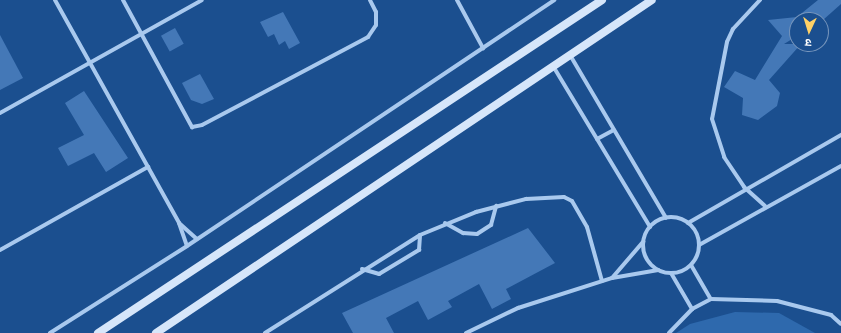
<!DOCTYPE html>
<html>
<head>
<meta charset="utf-8">
<style>
	body { margin:0 }
	#map { position:relative; width:841px; height:333px; overflow:hidden; background:#1b4f8f; font-family:Ubuntu,"Noto Sans Devanagari",sans-serif }
	div>[style] { position:absolute }
	.green>* { inset:0; background:#2e69ad }
	.building>* { inset:0; background:#4478b7; transform-origin:0 0 }
	.street>* { height:4px; margin:-2px; padding:0 2px; transform-origin:2px; border-radius:2px; background:#a9c9ee }
	.street>.ring { margin:-2px; padding:0; box-sizing:content-box; background:none; border:4px solid #a9c9ee; border-radius:50% }
	.secondary>* { height:8px; margin:-4px; padding:0 4px; transform-origin:4px; border-radius:4px; background:#d6e6fa }
	span { translate:-50% -50%; white-space:nowrap; text-align:center; line-height:1.15; -webkit-text-stroke:3px #1b4f8f; paint-order:stroke }
	.north { position:absolute; left:789px; top:12px; width:40px; height:40px; box-sizing:border-box; background:#1b4f8f; border:1px solid #7695bc; border-radius:50%; rotate:184deg; font-size:11px; font-weight:700; line-height:16px; text-align:center; color:#fff }
	.north::after { content:''; display:block; margin:auto; width:14px; height:18px; background:#ffd166; clip-path:polygon(50% 0,100% 100%,50% 72%,0 100%) }
</style>
</head>
<body>
<div id="map">
	<div class="green">
		<div style="clip-path:polygon(735px 312px,779px 313px,815px 333px,676px 333px,690px 324px)"></div>
	</div>
	<div class="building">
		<div style="clip-path:polygon(818px 0,841px 0,841px 4px,823px 20px,797px 20px,797px 36px,784px 44px,801px 44px,769px 80px,780px 93px,777px 106px,758px 120px,742px 115px,743px 98px,724px 87px,735px 71px,755px 80px,782px 36px,768px 20px,797px 17px)"></div>
		<div style="clip-path:polygon(283px 12px,300px 43px,289px 49px,285px 41px,279px 45px,274px 34px,268px 37px,260px 22px)"></div>
		<div style="left:175px;top:28px;width:18px;height:16px;rotate:61deg"></div>
		<div style="clip-path:polygon(0 35px,23px 78px,0 90px)"></div>
		<div style="clip-path:polygon(200px 74px,214px 99px,202px 104px,191px 100px,182px 83px)"></div>
		<div style="clip-path:polygon(84px 91px,128px 158px,106px 172px,94px 153px,68px 166px,58px 148px,84px 135px,65px 103px)"></div>
		<div style="clip-path:polygon(528px 228px,555px 263px,506px 289px,511px 299px,492px 309px,479px 284px,448px 301px,452px 307px,428px 320px,418px 301px,386px 318px,394px 333px,353px 333px,342px 313px)"></div>
	</div>
	<div class="street">
		<div style="left:55px;top:0;width:255px;rotate:60.9deg"></div>
		<div style="left:179px;top:223px;width:24px;rotate:71deg"></div>
		<div style="left:123px;top:0;width:145px;rotate:61.5deg"></div>
		<div style="left:192px;top:127px;width:10px;rotate:-11deg"></div>
		<div style="left:202px;top:125px;width:188px;rotate:-27.9deg"></div>
		<div style="left:368px;top:37px;width:14px;rotate:-56deg"></div>
		<div style="left:376px;top:25px;width:13px;rotate:-90deg"></div>
		<div style="left:376px;top:12px;width:13px;rotate:-117deg"></div>
		<div style="left:457px;top:0;width:55px;rotate:61.6deg"></div>
		<div style="left:760px;top:0;width:40px;rotate:133deg"></div>
		<div style="left:733px;top:29px;width:14px;rotate:115deg"></div>
		<div style="left:727px;top:42px;width:78px;rotate:101deg"></div>
		<div style="left:712px;top:119px;width:40px;rotate:72deg"></div>
		<div style="left:724px;top:157px;width:36px;rotate:56deg"></div>
		<div style="left:744px;top:187px;width:28px;rotate:42deg"></div>
		<div style="left:570px;top:55px;width:189px;rotate:59.5deg"></div>
		<div style="left:553px;top:66px;width:188px;rotate:58.9deg"></div>
		<div style="left:0;top:113px;width:231px;rotate:-29.2deg"></div>
		<div style="left:597px;top:139px;width:19px;rotate:-28deg"></div>
		<div class="ring" style="left:643px;top:217px;width:52px;height:52px"></div>
		<div style="left:179px;top:223px;width:24px;rotate:42deg"></div>
		<div style="left:445px;top:223px;width:21px;rotate:29deg"></div>
		<div style="left:463px;top:233px;width:14px;rotate:4deg"></div>
		<div style="left:477px;top:234px;width:17px;rotate:-33deg"></div>
		<div style="left:491px;top:225px;width:20px;rotate:-75deg"></div>
		<div style="left:688px;top:223px;width:177px;rotate:-29.9deg"></div>
		<div style="left:699px;top:245px;width:162px;rotate:-29.1deg"></div>
		<div style="left:0;top:250px;width:170px;rotate:-29.3deg"></div>
		<div style="left:691px;top:265px;width:39px;rotate:60deg"></div>
		<div style="left:362px;top:269px;width:18px;rotate:16deg"></div>
		<div style="left:379px;top:274px;width:47px;rotate:-31deg"></div>
		<div style="left:419px;top:250px;width:15px;rotate:-86deg"></div>
		<div style="left:671px;top:273px;width:42px;rotate:59.7deg"></div>
		<div style="left:612px;top:278px;width:48px;rotate:-49.3deg"></div>
		<div style="left:50px;top:333px;width:162px;rotate:-32.4deg"></div>
		<div style="left:187px;top:246px;width:442px;rotate:-33.8deg"></div>
		<div style="left:265px;top:333px;width:183px;rotate:-32.3deg"></div>
		<div style="left:420px;top:235px;width:61px;rotate:-22.3deg"></div>
		<div style="left:476px;top:212px;width:52px;rotate:-14.6deg"></div>
		<div style="left:526px;top:199px;width:38px;rotate:-3deg"></div>
		<div style="left:564px;top:197px;width:9px;rotate:27deg"></div>
		<div style="left:572px;top:201px;width:30px;rotate:60deg"></div>
		<div style="left:587px;top:227px;width:56px;rotate:74.5deg"></div>
		<div style="left:466px;top:333px;width:58px;rotate:-25.7deg"></div>
		<div style="left:518px;top:308px;width:99px;rotate:-17.7deg"></div>
		<div style="left:612px;top:278px;width:47px;rotate:-9.9deg"></div>
		<div style="left:669px;top:333px;width:33px;rotate:-46deg"></div>
		<div style="left:692px;top:309px;width:21px;rotate:-28deg"></div>
		<div style="left:711px;top:299px;width:66px;rotate:1.7deg"></div>
		<div style="left:777px;top:301px;width:56px;rotate:14.5deg"></div>
		<div style="left:831px;top:315px;width:13px;rotate:42deg"></div>
	</div>
	<div class="secondary">
		<div style="left:98px;top:333px;width:604px;rotate:-33.45deg"></div>
		<div style="left:156px;top:333px;width:597px;rotate:-33.88deg"></div>
	</div>
	<div class="north">उ</div>
</div>
</body>
</html>
